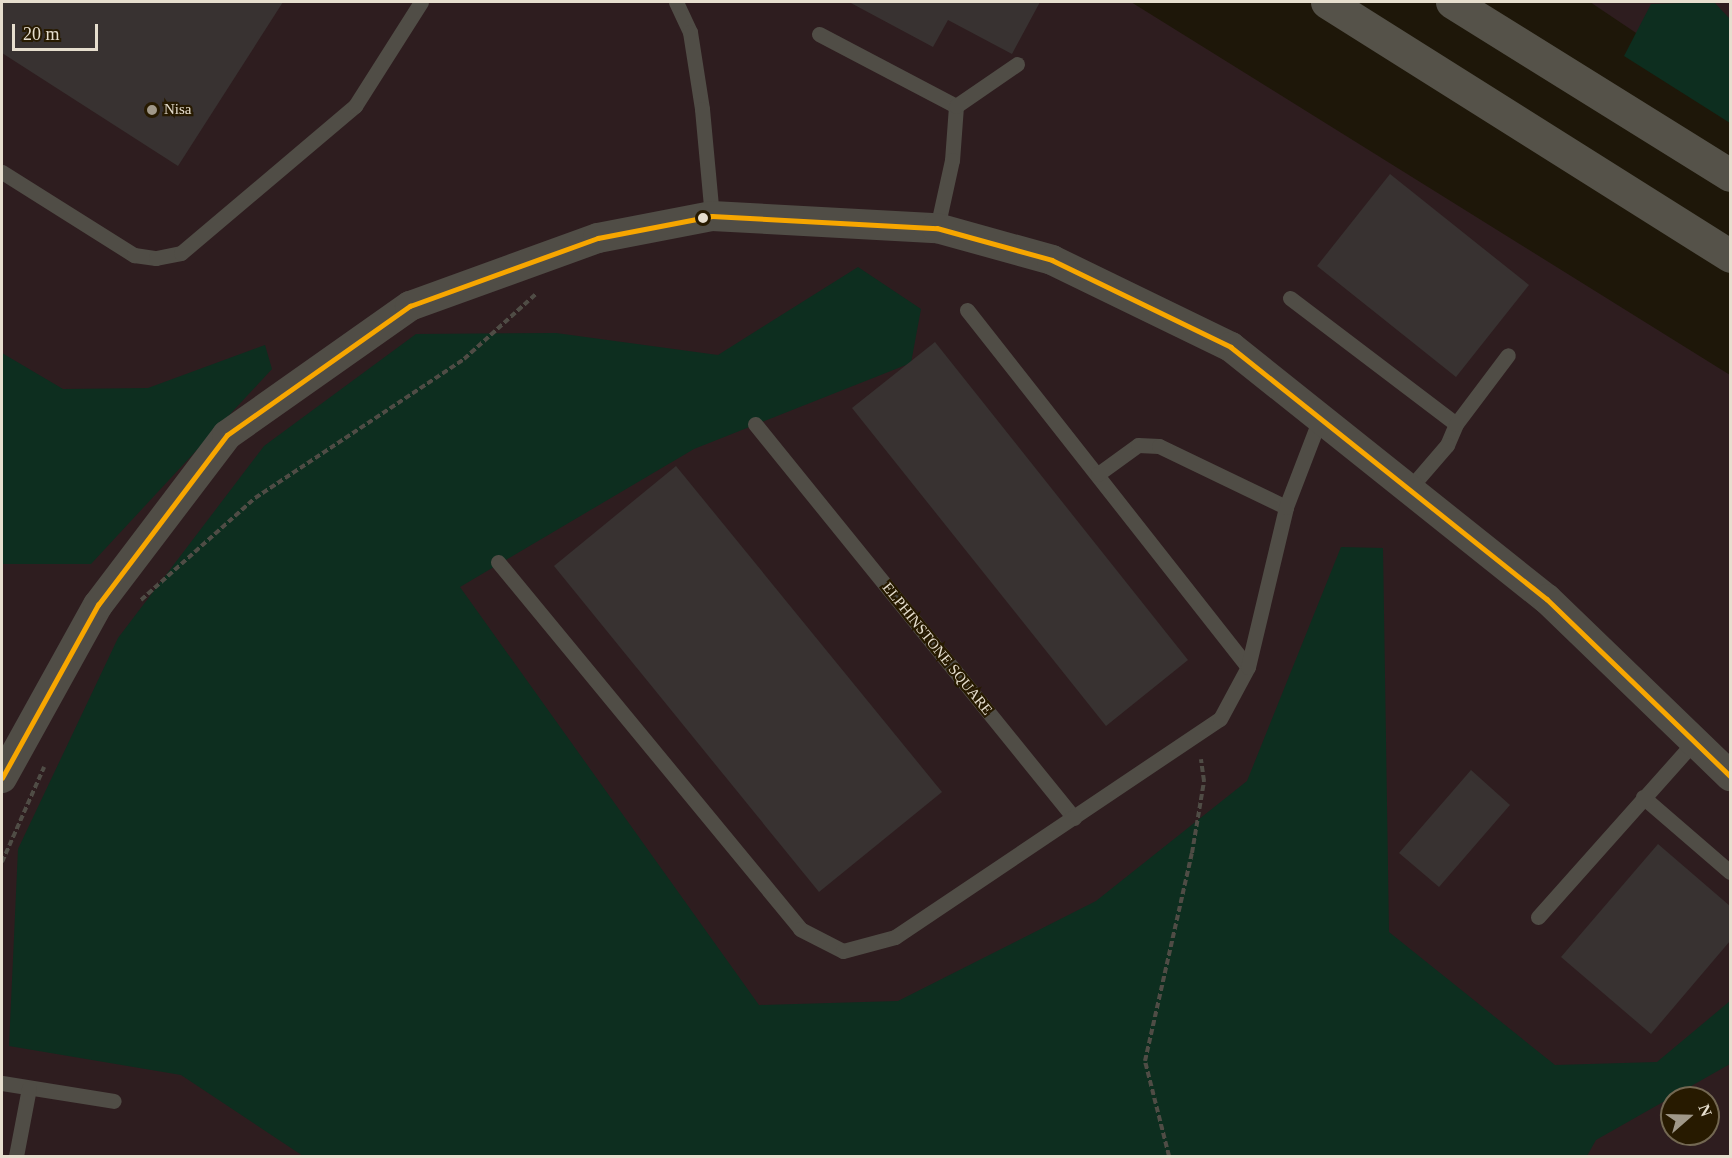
<!DOCTYPE html>
<html>
<head>
<meta charset="utf-8">
<style>
	body { margin:0 }
	#map { position:relative; width:1732px; height:1158px; overflow:hidden; background:#1e1709; font-family:Georgia,serif }
	div>[style] { position:absolute }
	.industrial>* { inset:0; background:#2e1d1f }
	.green>* { inset:0; background:#0d2e1f }
	.building>* { inset:0; background:#383231 }
	.path>* { height:4px; margin-top:-2px; transform-origin:0; background:repeating-linear-gradient(90deg,#4f4c45 0 6px,transparent 0 9px) }
	.lane>* { height:15px; margin:-7.5px; padding:0 7.5px; transform-origin:7.5px; border-radius:7.5px; background:#504d46 }
	.street>* { height:30px; margin:-15px; padding:0 15px; transform-origin:15px; border-radius:15px; background:#504d46 }
	.highway>* { height:33px; margin:-16.5px; padding:0 16.5px; transform-origin:16.5px; border-radius:16.5px; background:#555249 }
	.bus-1>* { height:4.5px; margin:-2.25px; padding:0 2.25px; transform-origin:2.25px; border-radius:2.25px; background:#f7a600 }
	.dots>* { width:16px; height:16px; translate:-50% -50%; box-sizing:border-box; border:3px solid #271a00; border-radius:50% }
	span { translate:-50% -50%; white-space:nowrap; text-align:center; line-height:1.15; -webkit-text-stroke:4.5px #271a00; paint-order:stroke }
	.poi-label { font-size:15px; color:#e6dece }
	.left { translate:0 -50%; text-align:left }
	.street-label { font-size:15px; color:#e6dece }
	.frame { position:absolute; inset:0; border:3px solid #e6dece; pointer-events:none }
	.north { position:absolute; left:1660px; top:1086px; width:60px; height:60px; box-sizing:border-box; background:#271a00; border:2px solid #736852; border-radius:50%; rotate:70deg; font-size:16px; font-weight:700; line-height:24px; text-align:center; color:#e6dece }
	.north::after { content:''; display:block; margin:auto; width:21px; height:27px; background:#a09889; clip-path:polygon(50% 0,100% 100%,50% 72%,0 100%) }
	.scale { position:absolute; left:12px; top:24px; width:86px; height:27px; box-sizing:border-box; border:3px solid #e6dece; border-top:0; padding-left:8px; font-size:18px; line-height:21px; white-space:nowrap; color:#e6dece; -webkit-text-stroke:4px #271a00; paint-order:stroke }
</style>
</head>
<body>
<div id="map">
	<div class="industrial">
		<div style="clip-path:polygon(evenodd,2px 2px,1131px 2px,1730px 375px,1730px 1156px,2px 1156px,2px 2px,1672px 1098px,1708px 1098px,1708px 1134px,1672px 1134px,1672px 1098px)"></div>
		<div style="clip-path:polygon(1590px 2px,1730px 2px,1730px 96px)"></div>
	</div>
	<div class="green">
		<div style="clip-path:polygon(1714px 2px,1730px 19px,1730px 123px,1624px 56px,1651px 4px)"></div>
		<div style="clip-path:polygon(858px 267px,921px 309px,911px 363px,694px 449px,460px 587px,759px 1005px,898px 1001px,1096px 901px,1247px 781px,1341px 547px,1383px 548px,1389px 932px,1555px 1065px,1657px 1062px,1730px 1001px,1730px 1064px,1596px 1140px,1587px 1156px,303px 1156px,181px 1075px,9px 1046px,18px 849px,118px 638px,264px 446px,416px 334px,556px 333px,718px 355px)"></div>
		<div style="clip-path:polygon(265px 345px,272px 369px,91px 564px,2px 564px,2px 353px,63px 389px,148px 388px)"></div>
	</div>
	<div class="building">
		<div style="clip-path:polygon(2px 2px,283px 2px,178px 166px,2px 53px)"></div>
		<div style="clip-path:polygon(849px 2px,1040px 2px,1012px 54px,948px 20px,933px 47px)"></div>
		<div style="clip-path:polygon(1390px 174px,1529px 285px,1456px 377px,1317px 266px)"></div>
		<div style="clip-path:polygon(935px 342px,1188px 660px,1106px 726px,852px 408px)"></div>
		<div style="clip-path:polygon(676px 466px,942px 792px,819px 892px,554px 566px)"></div>
		<div style="clip-path:polygon(1471px 770px,1510px 805px,1439px 887px,1399px 853px)"></div>
		<div style="clip-path:polygon(1658px 844px,1730px 906px,1730px 941px,1651px 1034px,1561px 957px)"></div>
	</div>
	<div class="path">
		<div style="left:141px;top:600px;width:153px;rotate:-41.8deg"></div>
		<div style="left:255px;top:498px;width:251px;rotate:-33.6deg"></div>
		<div style="left:464px;top:359px;width:98px;rotate:-42.1deg"></div>
		<div style="left:2px;top:862px;width:104px;rotate:-66.1deg"></div>
		<div style="left:1169px;top:1156px;width:98px;rotate:-104.2deg"></div>
		<div style="left:1145px;top:1061px;width:213px;rotate:-77.3deg"></div>
		<div style="left:1192px;top:853px;width:73px;rotate:-80.5deg"></div>
		<div style="left:1204px;top:781px;width:22px;rotate:-98deg"></div>
	</div>
	<div class="lane">
		<div style="left:676px;top:2px;width:33px;rotate:65deg"></div>
		<div style="left:690px;top:32px;width:78px;rotate:81.1deg"></div>
		<div style="left:702px;top:109px;width:107px;rotate:84.7deg"></div>
		<div style="left:819px;top:34px;width:155px;rotate:27.7deg"></div>
		<div style="left:956px;top:106px;width:54px;rotate:94.2deg"></div>
		<div style="left:952px;top:160px;width:70px;rotate:102.4deg"></div>
		<div style="left:956px;top:106px;width:74px;rotate:-34.5deg"></div>
		<div style="left:2px;top:172px;width:156px;rotate:32.2deg"></div>
		<div style="left:134px;top:255px;width:22px;rotate:8deg"></div>
		<div style="left:156px;top:258px;width:25px;rotate:-11deg"></div>
		<div style="left:181px;top:253px;width:228px;rotate:-40.2deg"></div>
		<div style="left:355px;top:106px;width:123px;rotate:-57.6deg"></div>
		<div style="left:1290px;top:298px;width:208px;rotate:37.2deg"></div>
		<div style="left:1456px;top:424px;width:23px;rotate:113deg"></div>
		<div style="left:1447px;top:445px;width:57px;rotate:130.7deg"></div>
		<div style="left:967px;top:310px;width:454px;rotate:51.8deg"></div>
		<div style="left:755px;top:424px;width:507px;rotate:51deg"></div>
		<div style="left:1456px;top:424px;width:86px;rotate:-53deg"></div>
		<div style="left:1098px;top:474px;width:49px;rotate:-35.9deg"></div>
		<div style="left:1138px;top:445px;width:21px;rotate:3deg"></div>
		<div style="left:1159px;top:446px;width:141px;rotate:25.7deg"></div>
		<div style="left:498px;top:562px;width:475px;rotate:50.5deg"></div>
		<div style="left:800px;top:929px;width:48px;rotate:27.1deg"></div>
		<div style="left:843px;top:951px;width:54px;rotate:-15.1deg"></div>
		<div style="left:895px;top:937px;width:391px;rotate:-33.9deg"></div>
		<div style="left:1220px;top:719px;width:59px;rotate:-61.7deg"></div>
		<div style="left:1248px;top:667px;width:164px;rotate:-76.6deg"></div>
		<div style="left:1286px;top:507px;width:97px;rotate:-69deg"></div>
		<div style="left:1643px;top:797px;width:115px;rotate:40.8deg"></div>
		<div style="left:1538px;top:917px;width:233px;rotate:-48.3deg"></div>
		<div style="left:2px;top:1083px;width:113px;rotate:9.1deg"></div>
		<div style="left:16px;top:1156px;width:69px;rotate:-79.2deg"></div>
	</div>
	<div class="street">
		<div style="left:2px;top:778px;width:198px;rotate:-61deg"></div>
		<div style="left:98px;top:605px;width:213px;rotate:-52.8deg"></div>
		<div style="left:227px;top:435px;width:224px;rotate:-35.2deg"></div>
		<div style="left:410px;top:306px;width:200px;rotate:-19.9deg"></div>
		<div style="left:598px;top:238px;width:116px;rotate:-10.9deg"></div>
		<div style="left:712px;top:216px;width:225px;rotate:3.1deg"></div>
		<div style="left:937px;top:228px;width:119px;rotate:15.5deg"></div>
		<div style="left:1052px;top:260px;width:199px;rotate:25.9deg"></div>
		<div style="left:1231px;top:347px;width:404px;rotate:38.6deg"></div>
		<div style="left:1547px;top:599px;width:255px;rotate:44deg"></div>
	</div>
	<div class="highway">
		<div style="left:1327px;top:2px;width:476px;rotate:32.2deg"></div>
		<div style="left:1452px;top:2px;width:327px;rotate:31.9deg"></div>
	</div>
	<div class="bus-1">
		<div style="left:2px;top:778px;width:198px;rotate:-61deg"></div>
		<div style="left:98px;top:605px;width:213px;rotate:-52.8deg"></div>
		<div style="left:227px;top:435px;width:224px;rotate:-35.2deg"></div>
		<div style="left:410px;top:306px;width:200px;rotate:-19.9deg"></div>
		<div style="left:598px;top:238px;width:116px;rotate:-10.9deg"></div>
		<div style="left:712px;top:216px;width:225px;rotate:3.1deg"></div>
		<div style="left:937px;top:228px;width:119px;rotate:15.5deg"></div>
		<div style="left:1052px;top:260px;width:199px;rotate:25.9deg"></div>
		<div style="left:1231px;top:347px;width:404px;rotate:38.6deg"></div>
		<div style="left:1547px;top:599px;width:255px;rotate:44deg"></div>
	</div>
	<div class="dots">
		<div style="left:152px;top:110px;background:#a09889"></div>
		<div style="left:703px;top:218px;background:#e6dece"></div>
	</div>
	<div class="poi-label">
		<span class="left" style="left:164px;top:110px">Nisa</span>
	</div>
	<div class="street-label">
		<span style="left:937px;top:649px;rotate:51deg">ELPHINSTONE SQUARE</span>
	</div>
	<div class="frame"></div>
	<div class="north">N</div>
	<div class="scale">20 m</div>
</div>
</body>
</html>
